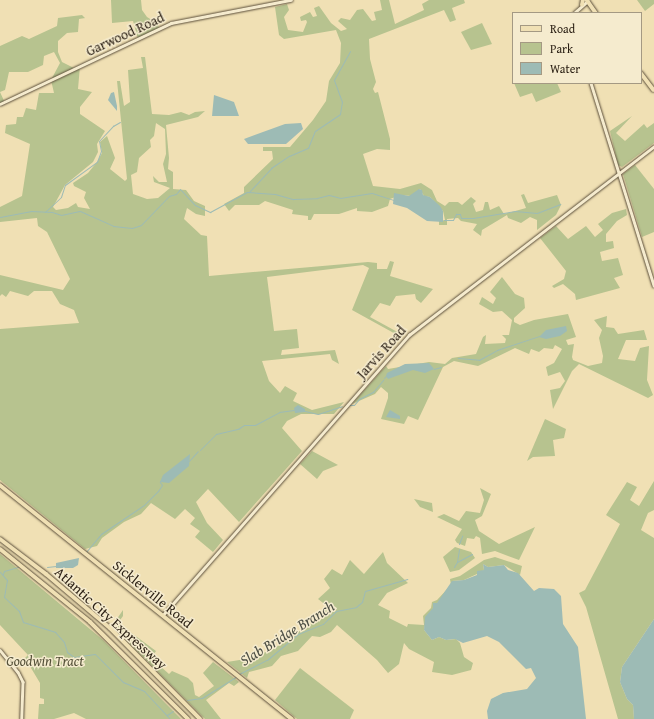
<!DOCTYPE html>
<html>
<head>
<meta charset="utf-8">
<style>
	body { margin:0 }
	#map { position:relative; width:654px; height:719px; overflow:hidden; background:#f0e0b4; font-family:"Gentium Book Plus",serif }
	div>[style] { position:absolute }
	.green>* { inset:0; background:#b7c38f }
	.water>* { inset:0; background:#9dbbb5 }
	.stream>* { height:1px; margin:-0.5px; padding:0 0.5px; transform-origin:0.5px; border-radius:0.5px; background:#9dbbb5 }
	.roads { filter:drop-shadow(0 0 1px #5c4f3b) drop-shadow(0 0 1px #5c4f3b) }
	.minor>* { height:2.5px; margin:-1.25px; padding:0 1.25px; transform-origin:1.25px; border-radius:1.25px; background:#f5ebce }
	.major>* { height:3.5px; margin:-1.75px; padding:0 1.75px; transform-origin:1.75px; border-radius:1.75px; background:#f0e0b4 }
	.highway>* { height:4px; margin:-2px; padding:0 2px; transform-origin:2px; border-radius:2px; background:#f0e0b4 }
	span { translate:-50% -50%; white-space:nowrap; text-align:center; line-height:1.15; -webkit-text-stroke:3px #f5ebce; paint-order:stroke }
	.street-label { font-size:14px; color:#2a1f13 }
	.park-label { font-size:14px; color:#545038; font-style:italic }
	.water-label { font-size:15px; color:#4c4e44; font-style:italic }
	.legend { position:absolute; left:512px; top:12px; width:130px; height:72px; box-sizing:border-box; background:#f5ebce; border:1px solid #a49983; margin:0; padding:5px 7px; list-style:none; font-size:12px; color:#2a1f13 }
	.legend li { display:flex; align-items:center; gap:8px; height:20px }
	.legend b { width:20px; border:1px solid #a49983 }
</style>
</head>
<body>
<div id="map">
	<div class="green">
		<div style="clip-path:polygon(111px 0,141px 0,142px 10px,147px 17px,158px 24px,159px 29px,138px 39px,133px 21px,112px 23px)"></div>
		<div style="clip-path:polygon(380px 0,389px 0,395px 24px,424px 10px,422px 4px,429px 0,464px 0,465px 3px,452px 8px,456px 20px,450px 22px,444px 10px,369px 39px,370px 59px,376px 82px,373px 89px,375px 93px,378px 92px,390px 139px,390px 150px,377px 149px,363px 154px,373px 186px,400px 189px,421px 183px,432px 190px,437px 201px,445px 206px,449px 202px,458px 202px,462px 205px,471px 197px,476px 201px,473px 204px,476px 212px,483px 210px,485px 202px,488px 202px,490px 210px,499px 206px,504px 214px,526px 208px,521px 195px,524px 194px,528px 203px,557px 195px,561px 205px,556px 215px,537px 230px,537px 220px,530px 217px,521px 223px,508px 218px,507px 215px,482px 230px,481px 236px,473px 230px,477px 224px,461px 221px,458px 218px,447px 219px,447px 225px,439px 225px,439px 221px,445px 220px,443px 211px,430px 197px,424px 196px,420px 189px,411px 196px,401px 195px,390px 199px,388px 206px,372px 212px,357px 211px,357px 208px,339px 214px,314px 214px,311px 220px,308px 220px,308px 216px,292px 214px,293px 210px,265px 201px,259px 205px,235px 205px,229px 211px,224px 204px,244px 193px,244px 187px,273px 159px,272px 151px,263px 151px,263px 147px,290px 147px,313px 120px,326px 101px,329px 81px,340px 63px,341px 43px,336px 30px,284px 39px,279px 35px,275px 7px,287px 4px,289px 10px,284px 17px,288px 30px,303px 32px,307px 22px,306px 20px,301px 21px,300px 17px,310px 12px,313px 17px,317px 16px,314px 8px,319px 6px,331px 23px,341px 31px,347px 29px,338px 21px,341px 18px,350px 20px,357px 10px,363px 9px,372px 21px,376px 20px,374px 12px,382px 10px)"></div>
		<div style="clip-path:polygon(637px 0,654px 0,654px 4px,645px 11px)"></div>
		<div style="clip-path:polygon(evenodd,82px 15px,85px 18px,79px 19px,78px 32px,67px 33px,58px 41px,58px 52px,62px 62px,74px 68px,80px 66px,78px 89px,92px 92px,80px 107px,80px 114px,105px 131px,97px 144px,98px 152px,93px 162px,65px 185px,53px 207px,56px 210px,68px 208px,76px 203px,78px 207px,90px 209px,84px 198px,86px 192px,74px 186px,73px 183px,88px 173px,97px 162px,102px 153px,100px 142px,107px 136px,115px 158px,110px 169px,125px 181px,127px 179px,117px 81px,120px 81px,124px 106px,130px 102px,128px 70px,143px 68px,141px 57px,145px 57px,152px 114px,169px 115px,181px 112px,189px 115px,195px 112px,205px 111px,198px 117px,166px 125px,169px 158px,168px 169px,173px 172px,173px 189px,186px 190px,194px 201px,205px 206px,205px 216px,196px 214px,187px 208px,184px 219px,201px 235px,207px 236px,209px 276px,368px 262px,377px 263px,377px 269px,387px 269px,390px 261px,394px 262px,390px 276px,433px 289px,421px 303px,416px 299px,415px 294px,396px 296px,390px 306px,380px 303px,370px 317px,403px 335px,401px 337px,352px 310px,369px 268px,363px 265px,267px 277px,274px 331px,297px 329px,299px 348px,282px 350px,281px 355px,335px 350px,339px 364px,332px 360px,330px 354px,262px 361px,269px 381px,280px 393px,285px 386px,297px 393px,293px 401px,312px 410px,344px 402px,334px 414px,301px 414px,287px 421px,282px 428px,302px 451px,239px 522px,208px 489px,196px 502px,207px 523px,223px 540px,213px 552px,195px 537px,200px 531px,190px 524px,195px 518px,185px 509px,175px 519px,151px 503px,141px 514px,124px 522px,102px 538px,97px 546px,85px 549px,0 480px,0 329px,79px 323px,74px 310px,60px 304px,52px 291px,34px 291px,28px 296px,10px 291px,6px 297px,2px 294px,0 296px,0 275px,63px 290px,70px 279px,47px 232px,38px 226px,37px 218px,0 222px,0 207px,22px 196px,30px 144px,5px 133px,6px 125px,16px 124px,17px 117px,23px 117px,26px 108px,36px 110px,39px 93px,54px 93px,51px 80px,60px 63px,54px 52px,44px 56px,43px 65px,28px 72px,9px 72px,5px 90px,0 92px,5px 103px,0 105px,0 46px,22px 36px,29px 39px,57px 26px,58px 18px,82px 15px,156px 123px,165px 129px,166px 154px,163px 164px,167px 182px,159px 182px,153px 176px,154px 182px,170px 188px,158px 198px,147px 199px,133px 194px,131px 175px,137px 172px,139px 158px,151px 147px,150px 140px,154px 136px,156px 123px)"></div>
		<div style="clip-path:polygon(482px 23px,492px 44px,471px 50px,461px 32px)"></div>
		<div style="clip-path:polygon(514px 83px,557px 83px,561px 92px,536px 102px,532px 93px,520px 97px)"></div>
		<div style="clip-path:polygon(632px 116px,616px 133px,625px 141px,644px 124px,647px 128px,654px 123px,654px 143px,622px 167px,618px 165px,610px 131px)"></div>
		<div style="clip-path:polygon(635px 165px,654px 189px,654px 232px,642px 237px,623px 174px)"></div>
		<div style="clip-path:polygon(626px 209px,627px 215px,617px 221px,606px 234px,606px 242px,613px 241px,614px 248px,600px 252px,602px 261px,618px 258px,623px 275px,614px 278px,620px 288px,576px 300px,575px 294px,563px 284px,554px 288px,552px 286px,564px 279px,566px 271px,540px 238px,556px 226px,568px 239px,586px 226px,595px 237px,603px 230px,598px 224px,612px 213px)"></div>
		<div style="clip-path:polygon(502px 277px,515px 294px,524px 298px,525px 308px,514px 318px,514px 322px,520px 325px,534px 320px,568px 314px,576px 337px,566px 340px,568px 345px,574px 344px,572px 357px,573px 360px,588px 366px,602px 363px,603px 356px,599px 338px,602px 330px,594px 320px,607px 316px,606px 327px,614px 328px,618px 334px,644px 330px,647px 340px,626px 340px,618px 359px,635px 361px,640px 348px,649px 346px,647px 380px,653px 395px,648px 398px,579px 364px,572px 371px,553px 409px,550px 390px,560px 388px,565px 381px,560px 372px,548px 376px,546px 367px,554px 363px,562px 349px,555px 345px,553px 349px,544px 348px,539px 352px,531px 349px,529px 354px,515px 348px,478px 366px,454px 361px,443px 367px,418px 420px,408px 416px,404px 424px,381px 419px,388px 398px,388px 393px,381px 387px,375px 394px,352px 404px,386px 366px,388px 369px,429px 362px,445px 364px,452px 358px,476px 354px,483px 337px,486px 335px,485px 344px,505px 343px,506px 339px,502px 335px,509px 335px,512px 320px,502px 311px,493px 312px,479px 304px,482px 297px,493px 304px,496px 298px,490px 292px)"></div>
		<div style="clip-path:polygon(545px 419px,566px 429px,564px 438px,553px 440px,555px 456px,533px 457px,527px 461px)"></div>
		<div style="clip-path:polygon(312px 451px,338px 465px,323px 471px,317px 479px,300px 464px)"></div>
		<div style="clip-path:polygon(654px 481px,654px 510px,648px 513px,641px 530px,654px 538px,654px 619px,622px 667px,620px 682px,627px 699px,633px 705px,634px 719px,618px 719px,586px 607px,579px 593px,585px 590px,620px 524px,606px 515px,627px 482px,637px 487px,630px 500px,639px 506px)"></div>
		<div style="clip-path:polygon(480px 488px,491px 494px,482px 516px,475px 520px,479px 531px,499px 544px,535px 527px,519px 560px,495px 551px,482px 554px,480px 538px,476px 536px,474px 539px,467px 538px,465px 546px,457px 543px,455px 540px,462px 529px,437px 517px,444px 514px,459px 521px,466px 511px,480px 513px,484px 500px)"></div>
		<div style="clip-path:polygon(414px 499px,432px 503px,433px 512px,420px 507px)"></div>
		<div style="clip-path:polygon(455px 547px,471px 552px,475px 558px,459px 570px,450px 572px,443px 557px)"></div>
		<div style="clip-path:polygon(383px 552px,387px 563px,408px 583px,387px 593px,378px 605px,390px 611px,389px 618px,407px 627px,408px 624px,424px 625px,423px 616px,431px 608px,432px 602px,437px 600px,451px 585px,450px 579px,460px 576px,484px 560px,495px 557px,522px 566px,520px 575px,504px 565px,488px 567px,483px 564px,484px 570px,477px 574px,464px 580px,452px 581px,452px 585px,427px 616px,424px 630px,432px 640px,439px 637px,446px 640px,456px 639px,460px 643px,464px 657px,473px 663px,471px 670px,452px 675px,432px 672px,434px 662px,409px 649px,404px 643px,399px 664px,388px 673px,377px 660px,337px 625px,331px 632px,320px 637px,312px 636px,298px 651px,281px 656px,272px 666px,249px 672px,247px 678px,227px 662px,252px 658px,258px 656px,259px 652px,263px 653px,272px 650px,313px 622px,327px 606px,318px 599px,330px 588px,324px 579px,332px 569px,342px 575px,350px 560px,364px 574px)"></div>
		<div style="clip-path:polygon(0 554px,103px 640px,181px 719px,86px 719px,74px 713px,54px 719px,38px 719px,39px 704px,44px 704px,44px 699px,40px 698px,40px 683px,25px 658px,28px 655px,0 625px)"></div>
		<div style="clip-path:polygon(123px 610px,123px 616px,118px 623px,156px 651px,151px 658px,169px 674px,172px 671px,188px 678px,193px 683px,195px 695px,199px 697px,214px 686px,203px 673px,213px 662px,239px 682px,234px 686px,229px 683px,206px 700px,221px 719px,205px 719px,112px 626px)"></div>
		<div style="clip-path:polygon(300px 668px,354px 710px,350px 719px,297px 719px,275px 700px)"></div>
	</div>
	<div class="water">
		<div style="clip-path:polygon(114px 92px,117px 106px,117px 111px,108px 100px,111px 93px)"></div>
		<div style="clip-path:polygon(214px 95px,234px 102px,239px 116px,212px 116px)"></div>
		<div style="clip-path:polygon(301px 123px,303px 129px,286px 144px,248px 144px,244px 139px,285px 124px)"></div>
		<div style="clip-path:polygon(419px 189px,422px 190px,423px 195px,430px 197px,440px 206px,443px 211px,443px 222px,427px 221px,407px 208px,393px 204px,394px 193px,409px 196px)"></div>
		<div style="clip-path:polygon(566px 326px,567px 331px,560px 336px,546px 339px,539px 337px,546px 330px)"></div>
		<div style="clip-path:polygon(429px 363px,434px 369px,425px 373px,413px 370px,388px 379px,386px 376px,387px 373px,405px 364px)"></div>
		<div style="clip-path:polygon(298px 405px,305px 409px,305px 412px,295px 413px,294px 408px)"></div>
		<div style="clip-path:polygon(390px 410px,400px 416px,400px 419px,386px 417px)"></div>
		<div style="clip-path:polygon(190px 454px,189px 466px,183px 471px,169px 483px,160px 482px,163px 475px)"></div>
		<div style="clip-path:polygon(79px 558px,78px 565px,73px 568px,56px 568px,56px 563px)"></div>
		<div style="clip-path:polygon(483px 564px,488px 567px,504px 565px,508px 570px,518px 573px,534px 591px,539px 588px,554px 589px,561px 596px,563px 624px,578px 647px,586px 719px,488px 719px,487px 711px,491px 699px,503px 693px,527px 689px,536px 678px,531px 668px,526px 669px,499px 642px,487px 636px,463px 643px,455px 639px,446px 640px,439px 637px,432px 640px,424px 630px,425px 617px,433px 608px,433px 603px,437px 603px,452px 581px,464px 580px,477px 575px,477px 571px,484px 570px)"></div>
		<div style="clip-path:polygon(654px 619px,654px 719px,634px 719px,633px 705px,627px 699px,620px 682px,622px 667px)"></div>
	</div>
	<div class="stream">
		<div style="left:249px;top:192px;width:33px;rotate:-47deg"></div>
		<div style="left:271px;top:168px;width:22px;rotate:-34deg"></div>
		<div style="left:289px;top:156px;width:21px;rotate:-23deg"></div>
		<div style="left:308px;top:148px;width:18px;rotate:-68deg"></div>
		<div style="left:315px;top:131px;width:30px;rotate:-34deg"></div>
		<div style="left:340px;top:114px;width:12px;rotate:-81deg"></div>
		<div style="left:342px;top:102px;width:23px;rotate:-110deg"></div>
		<div style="left:334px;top:80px;width:33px;rotate:-61deg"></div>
		<div style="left:45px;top:212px;width:22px;rotate:-43deg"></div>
		<div style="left:61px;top:197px;width:13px;rotate:-72deg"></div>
		<div style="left:65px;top:185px;width:39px;rotate:-36deg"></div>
		<div style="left:97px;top:162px;width:12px;rotate:-70deg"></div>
		<div style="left:101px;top:151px;width:10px;rotate:-101deg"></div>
		<div style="left:99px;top:141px;width:21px;rotate:-47deg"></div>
		<div style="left:113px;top:126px;width:8px;rotate:-30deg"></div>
		<div style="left:0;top:217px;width:32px;rotate:-11deg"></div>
		<div style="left:31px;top:211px;width:21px;rotate:3deg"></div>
		<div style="left:52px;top:212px;width:9px;rotate:18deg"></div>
		<div style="left:61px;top:215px;width:19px;rotate:-12deg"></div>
		<div style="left:80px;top:211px;width:36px;rotate:24deg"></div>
		<div style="left:113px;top:226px;width:19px;rotate:6deg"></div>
		<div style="left:132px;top:228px;width:9px;rotate:-18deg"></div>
		<div style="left:141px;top:225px;width:40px;rotate:-46deg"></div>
		<div style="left:169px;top:196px;width:7px;rotate:-16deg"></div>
		<div style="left:176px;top:194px;width:6px;rotate:-51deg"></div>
		<div style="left:180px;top:189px;width:22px;rotate:47deg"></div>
		<div style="left:195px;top:205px;width:17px;rotate:25deg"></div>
		<div style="left:210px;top:212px;width:42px;rotate:-28.4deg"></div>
		<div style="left:247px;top:192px;width:28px;rotate:4deg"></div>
		<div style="left:275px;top:194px;width:19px;rotate:16deg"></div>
		<div style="left:293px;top:199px;width:24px;rotate:-2deg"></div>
		<div style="left:317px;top:198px;width:12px;rotate:-14deg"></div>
		<div style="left:329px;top:195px;width:11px;rotate:15deg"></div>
		<div style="left:340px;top:198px;width:32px;rotate:-9deg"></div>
		<div style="left:372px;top:193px;width:23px;rotate:18deg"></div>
		<div style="left:444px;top:220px;width:9px"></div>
		<div style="left:453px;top:220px;width:7px;rotate:-63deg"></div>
		<div style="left:456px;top:214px;width:4px"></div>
		<div style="left:460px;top:214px;width:4px;rotate:76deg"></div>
		<div style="left:461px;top:218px;width:12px"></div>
		<div style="left:473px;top:218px;width:43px;rotate:-9.5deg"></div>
		<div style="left:515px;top:211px;width:22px;rotate:5deg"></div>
		<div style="left:537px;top:213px;width:25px;rotate:-21deg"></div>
		<div style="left:458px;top:358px;width:21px;rotate:5deg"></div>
		<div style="left:479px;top:360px;width:21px;rotate:-29deg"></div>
		<div style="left:497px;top:350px;width:44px;rotate:-18.4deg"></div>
		<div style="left:434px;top:369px;width:7px;rotate:-16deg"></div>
		<div style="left:384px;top:378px;width:4px;rotate:-45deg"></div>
		<div style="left:349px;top:405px;width:5px"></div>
		<div style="left:354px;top:405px;width:8px;rotate:-50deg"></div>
		<div style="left:359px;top:399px;width:16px;rotate:-27deg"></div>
		<div style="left:373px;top:392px;width:16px;rotate:-50deg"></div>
		<div style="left:305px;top:411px;width:13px;rotate:13deg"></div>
		<div style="left:318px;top:414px;width:25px;rotate:-18deg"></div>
		<div style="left:200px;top:450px;width:23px;rotate:-45deg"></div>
		<div style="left:216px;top:434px;width:23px;rotate:-13deg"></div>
		<div style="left:238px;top:429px;width:7px;rotate:-34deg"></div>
		<div style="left:244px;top:425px;width:11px"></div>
		<div style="left:255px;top:425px;width:27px;rotate:-28deg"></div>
		<div style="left:279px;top:412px;width:15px;rotate:-8deg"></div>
		<div style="left:189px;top:461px;width:13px;rotate:-48deg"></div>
		<div style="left:459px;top:544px;width:9px;rotate:-69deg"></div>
		<div style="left:86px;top:552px;width:23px;rotate:-50deg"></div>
		<div style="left:101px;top:534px;width:52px;rotate:-34deg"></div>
		<div style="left:144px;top:505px;width:20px;rotate:-45deg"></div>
		<div style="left:158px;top:491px;width:7px;rotate:-56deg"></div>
		<div style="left:162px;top:485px;width:4px;rotate:-124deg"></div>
		<div style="left:457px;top:562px;width:17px;rotate:-28deg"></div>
		<div style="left:47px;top:567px;width:9px;rotate:-6deg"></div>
		<div style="left:454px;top:567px;width:6px;rotate:-59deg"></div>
		<div style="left:457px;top:562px;width:13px;rotate:-81deg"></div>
		<div style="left:0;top:572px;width:11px;rotate:49deg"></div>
		<div style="left:7px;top:580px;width:17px;rotate:100deg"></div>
		<div style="left:4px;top:597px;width:21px;rotate:43deg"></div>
		<div style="left:19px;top:611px;width:12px;rotate:70deg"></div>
		<div style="left:23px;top:622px;width:34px;rotate:17deg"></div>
		<div style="left:55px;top:632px;width:13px;rotate:48deg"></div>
		<div style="left:64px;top:642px;width:10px;rotate:73deg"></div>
		<div style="left:67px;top:652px;width:9px;rotate:36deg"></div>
		<div style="left:74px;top:657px;width:21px;rotate:-8deg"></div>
		<div style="left:95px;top:654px;width:40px;rotate:45deg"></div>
		<div style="left:123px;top:682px;width:23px;rotate:23deg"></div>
		<div style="left:144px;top:691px;width:38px;rotate:47deg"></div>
		<div style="left:3px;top:574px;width:3px;rotate:-72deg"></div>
		<div style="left:4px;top:571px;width:15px;rotate:-16deg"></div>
		<div style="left:239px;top:674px;width:31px;rotate:-27deg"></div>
		<div style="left:267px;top:660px;width:40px;rotate:-40deg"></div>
		<div style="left:298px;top:634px;width:27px;rotate:-22deg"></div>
		<div style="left:323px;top:624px;width:18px;rotate:-45deg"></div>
		<div style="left:336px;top:611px;width:20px;rotate:-11deg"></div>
		<div style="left:356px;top:607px;width:8px;rotate:-40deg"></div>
		<div style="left:362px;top:602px;width:11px;rotate:-75deg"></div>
		<div style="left:365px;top:591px;width:44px;rotate:-15.9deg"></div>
		<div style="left:187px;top:700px;width:15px;rotate:-8deg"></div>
		<div style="left:202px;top:698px;width:40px;rotate:-32deg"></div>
		<div style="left:167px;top:715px;width:7px;rotate:-34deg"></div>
		<div style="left:174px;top:719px;width:4px"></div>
	</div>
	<div class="roads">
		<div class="minor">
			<div style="left:574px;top:13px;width:18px;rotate:-41deg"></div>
			<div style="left:591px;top:83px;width:212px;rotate:72.7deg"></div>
			<div style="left:0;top:104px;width:189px;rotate:-25.3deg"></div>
			<div style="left:171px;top:23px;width:122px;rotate:-10.9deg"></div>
			<div style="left:163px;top:615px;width:373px;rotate:-48.7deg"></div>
			<div style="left:409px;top:335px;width:309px;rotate:-37.6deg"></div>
			<div style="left:0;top:650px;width:28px;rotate:51deg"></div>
			<div style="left:18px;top:672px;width:11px;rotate:63deg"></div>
			<div style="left:23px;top:682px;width:37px;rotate:92deg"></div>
		</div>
		<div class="major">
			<div style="left:587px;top:0;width:16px;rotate:55deg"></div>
			<div style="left:582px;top:5px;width:5px;rotate:-79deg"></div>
			<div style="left:641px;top:73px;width:21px;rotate:53deg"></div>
			<div style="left:0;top:485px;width:374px;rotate:38.7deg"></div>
		</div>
		<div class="highway">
			<div style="left:0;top:539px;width:58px;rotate:37.3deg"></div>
			<div style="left:46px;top:574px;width:84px;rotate:40.2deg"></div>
			<div style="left:110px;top:628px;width:128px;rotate:45.3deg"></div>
			<div style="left:0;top:549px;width:116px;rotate:39deg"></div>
			<div style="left:90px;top:622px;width:138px;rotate:44.7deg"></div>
		</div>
	</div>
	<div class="street-label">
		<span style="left:125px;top:34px;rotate:-25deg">Garwood Road</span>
		<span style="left:381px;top:352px;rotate:-48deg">Jarvis Road</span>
		<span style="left:153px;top:594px;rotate:39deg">Sicklerville Road</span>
		<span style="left:111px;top:618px;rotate:42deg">Atlantic City Expressway</span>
	</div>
	<div class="park-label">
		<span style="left:45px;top:661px">Goodwin Tract</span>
	</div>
	<div class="water-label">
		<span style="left:287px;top:633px;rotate:-32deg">Slab Bridge Branch</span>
	</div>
	<ul class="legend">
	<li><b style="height:5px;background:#f0e0b4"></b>Road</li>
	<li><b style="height:11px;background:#b7c38f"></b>Park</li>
	<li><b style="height:11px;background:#9dbbb5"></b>Water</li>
	</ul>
</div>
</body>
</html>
